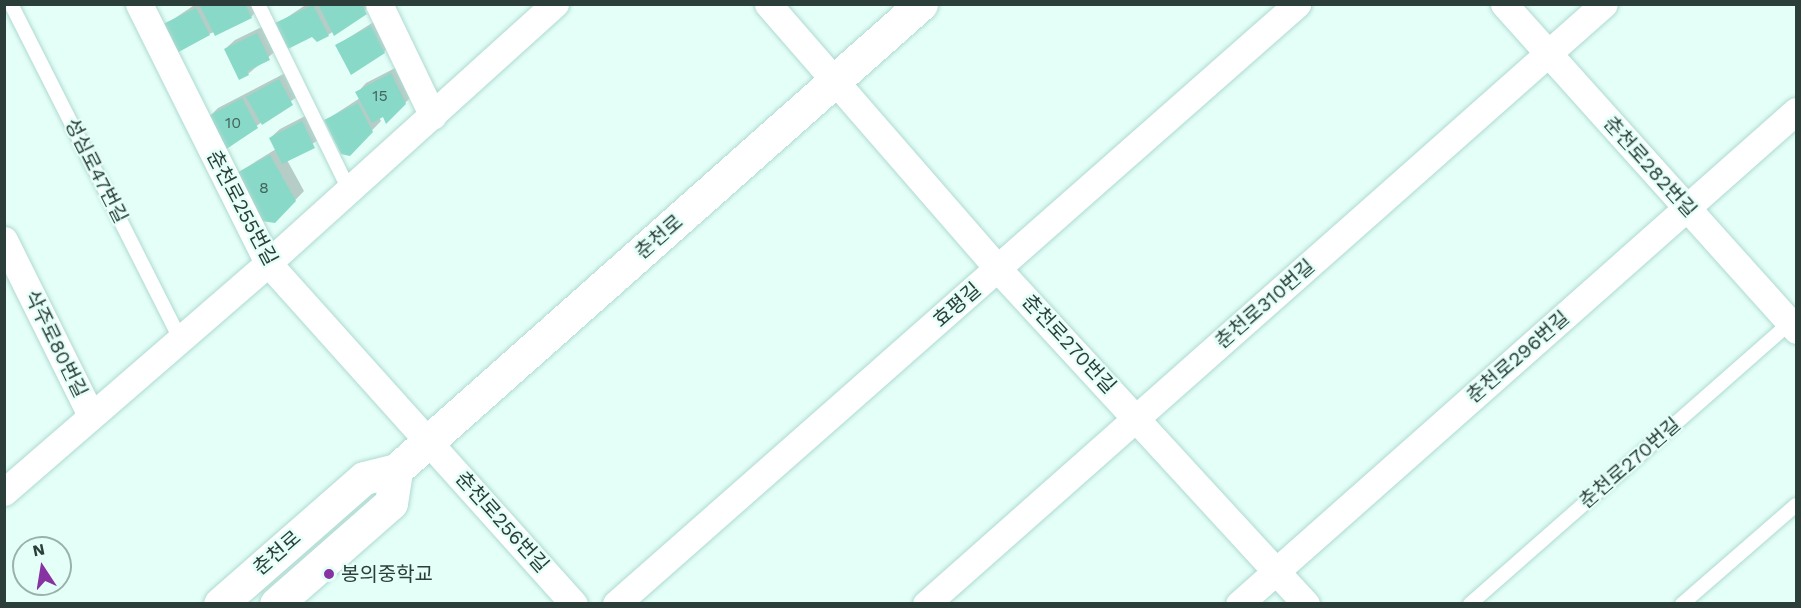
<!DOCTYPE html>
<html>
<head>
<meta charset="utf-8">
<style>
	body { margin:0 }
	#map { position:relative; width:1801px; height:608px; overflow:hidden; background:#e4fff8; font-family:"Work Sans","Noto Sans KR",sans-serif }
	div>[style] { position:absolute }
	.shadow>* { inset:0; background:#0003 }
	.building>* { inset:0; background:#89d9c9 }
	.roads { filter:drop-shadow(0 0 2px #afdad1) drop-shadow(0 0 2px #afdad1) }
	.lane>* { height:14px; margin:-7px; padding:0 7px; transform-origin:7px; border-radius:7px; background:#fff }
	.street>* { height:27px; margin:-13.5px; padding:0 13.5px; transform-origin:13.5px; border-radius:13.5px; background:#fff }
	.secondary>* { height:33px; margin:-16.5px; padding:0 16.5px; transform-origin:16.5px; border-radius:16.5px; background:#fff }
	.dots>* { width:16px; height:16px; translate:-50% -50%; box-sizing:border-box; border:3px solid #e4fff8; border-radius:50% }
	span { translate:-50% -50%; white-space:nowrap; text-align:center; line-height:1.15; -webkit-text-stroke:4.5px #e4fff8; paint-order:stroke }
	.number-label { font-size:16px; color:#43655e }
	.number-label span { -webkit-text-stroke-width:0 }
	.street-label { font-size:20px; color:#2c3e3a }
	.poi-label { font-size:20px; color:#2c3e3a }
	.left { translate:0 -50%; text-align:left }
	.frame { position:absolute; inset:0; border:6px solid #2c3e3a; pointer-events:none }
	.north { position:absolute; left:12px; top:536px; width:60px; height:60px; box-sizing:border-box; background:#e4fff8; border:2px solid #9ab2ac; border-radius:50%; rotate:348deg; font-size:16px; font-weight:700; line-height:24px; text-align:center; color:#2c3e3a }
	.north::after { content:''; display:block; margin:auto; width:21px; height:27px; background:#8833a2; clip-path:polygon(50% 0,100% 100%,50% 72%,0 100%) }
</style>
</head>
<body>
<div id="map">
	<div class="shadow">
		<div style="clip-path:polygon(196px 4px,258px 4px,260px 7px,251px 17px,209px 34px,163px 26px)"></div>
		<div style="clip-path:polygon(307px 4px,374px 4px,328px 35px,313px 35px,277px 24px)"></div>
		<div style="clip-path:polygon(380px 18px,393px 42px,384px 52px,337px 45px)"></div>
		<div style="clip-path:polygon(266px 25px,278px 49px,248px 74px,225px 49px,235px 40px)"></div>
		<div style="clip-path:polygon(401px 65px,410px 98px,386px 122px,389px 113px,379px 117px,381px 121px,359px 144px,326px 120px,360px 98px,357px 93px,366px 83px)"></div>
		<div style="clip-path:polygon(289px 71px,301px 94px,226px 148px,209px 117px,218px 108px)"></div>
		<div style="clip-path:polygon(311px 113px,323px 137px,287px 160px,304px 191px,275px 221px,234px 175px,276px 149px,270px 138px,280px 129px)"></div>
	</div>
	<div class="building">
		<div style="clip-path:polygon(204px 4px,245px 4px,252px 18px,215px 36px,200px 6px)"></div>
		<div style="clip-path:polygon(318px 4px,362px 4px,367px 14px,334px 36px)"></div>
		<div style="clip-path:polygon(313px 5px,329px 36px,317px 42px,312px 37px,288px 49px,275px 23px)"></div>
		<div style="clip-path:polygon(196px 8px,210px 35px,175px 54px,161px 25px)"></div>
		<div style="clip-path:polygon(371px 26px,385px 53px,351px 75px,335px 45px)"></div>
		<div style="clip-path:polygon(257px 33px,270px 60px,247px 71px,249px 75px,239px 80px,224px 49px)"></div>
		<div style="clip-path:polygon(391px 73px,406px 104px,386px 124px,383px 117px,372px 123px,355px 92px)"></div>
		<div style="clip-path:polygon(279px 79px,293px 105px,262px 125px,246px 97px)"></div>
		<div style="clip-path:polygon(242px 98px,258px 128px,225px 150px,207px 117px)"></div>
		<div style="clip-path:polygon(358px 103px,373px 132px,350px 156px,341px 154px,324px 120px)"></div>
		<div style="clip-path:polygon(302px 121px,315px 148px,282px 164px,269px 138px)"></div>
		<div style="clip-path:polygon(270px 155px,296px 201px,275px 223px,255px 220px,233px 175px)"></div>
	</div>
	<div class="roads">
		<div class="lane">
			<div style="left:11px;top:4px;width:374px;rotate:63.2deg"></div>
			<div style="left:258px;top:4px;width:207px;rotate:63.9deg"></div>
			<div style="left:1470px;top:604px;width:426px;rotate:-41.3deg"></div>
			<div style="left:1682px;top:604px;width:151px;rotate:-41deg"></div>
		</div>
		<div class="street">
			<div style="left:139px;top:4px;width:289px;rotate:63.5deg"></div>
			<div style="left:268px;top:263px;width:458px;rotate:48.1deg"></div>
			<div style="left:379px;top:4px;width:124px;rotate:64.3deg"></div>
			<div style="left:768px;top:4px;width:351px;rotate:49deg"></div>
			<div style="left:998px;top:269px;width:455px;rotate:47.4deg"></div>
			<div style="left:1504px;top:4px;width:438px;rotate:48.1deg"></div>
			<div style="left:4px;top:240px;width:195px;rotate:63.6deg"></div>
			<div style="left:4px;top:492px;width:349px;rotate:-40.9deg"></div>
			<div style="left:268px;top:263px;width:387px;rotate:-42.1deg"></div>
			<div style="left:616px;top:604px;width:908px;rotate:-41.38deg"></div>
			<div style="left:926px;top:604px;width:905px;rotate:-41.51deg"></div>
			<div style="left:1239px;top:604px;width:744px;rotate:-41.51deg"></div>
		</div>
		<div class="secondary">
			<div style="left:220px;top:604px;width:191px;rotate:-41.2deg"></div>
			<div style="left:364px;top:478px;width:33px;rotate:-14deg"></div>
			<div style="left:396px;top:470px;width:702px;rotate:-41.59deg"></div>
			<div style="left:276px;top:604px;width:153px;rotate:-41.3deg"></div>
			<div style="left:391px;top:503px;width:33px;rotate:-81deg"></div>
		</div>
	</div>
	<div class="dots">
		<div style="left:329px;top:574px;background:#8833a2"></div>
	</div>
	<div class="number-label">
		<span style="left:380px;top:96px">15</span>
		<span style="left:233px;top:123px">10</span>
		<span style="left:264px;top:188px">8</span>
	</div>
	<div class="street-label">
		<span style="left:1650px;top:167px;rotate:48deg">춘천로282번길</span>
		<span style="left:96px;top:171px;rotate:63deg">성심로47번길</span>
		<span style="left:242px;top:208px;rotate:62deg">춘천로255번길</span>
		<span style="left:659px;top:237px;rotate:-41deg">춘천로</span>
		<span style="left:1265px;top:304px;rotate:-41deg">춘천로310번길</span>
		<span style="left:957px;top:305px;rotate:-41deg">효평길</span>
		<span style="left:56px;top:344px;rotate:64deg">삭주로80번길</span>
		<span style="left:1069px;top:344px;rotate:47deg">춘천로270번길</span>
		<span style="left:1518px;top:357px;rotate:-41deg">춘천로296번길</span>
		<span style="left:1630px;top:463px;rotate:-41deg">춘천로270번길</span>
		<span style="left:502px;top:522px;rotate:48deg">춘천로256번길</span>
		<span style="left:277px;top:553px;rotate:-41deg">춘천로</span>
	</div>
	<div class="poi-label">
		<span class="left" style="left:341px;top:574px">봉의중학교</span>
	</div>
	<div class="frame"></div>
	<div class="north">N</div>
</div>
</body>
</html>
